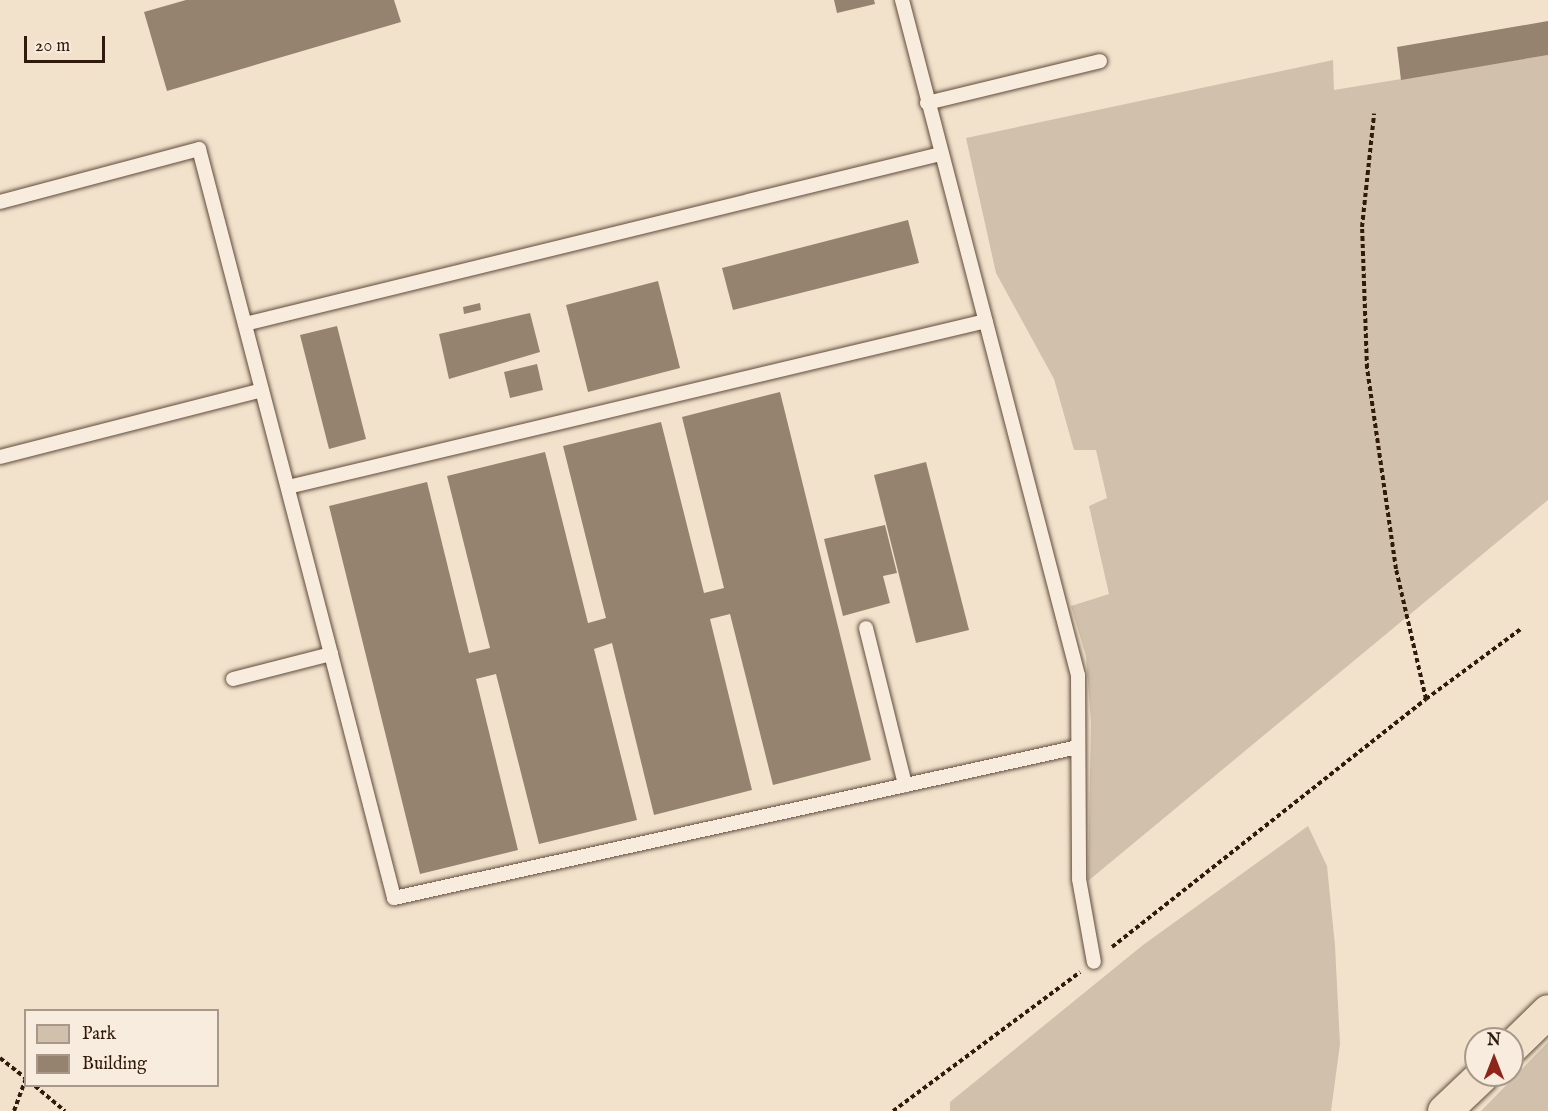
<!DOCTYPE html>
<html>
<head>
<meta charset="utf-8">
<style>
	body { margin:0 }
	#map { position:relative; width:1548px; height:1111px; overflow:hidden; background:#f2e2cb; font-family:"IM FELL English",serif }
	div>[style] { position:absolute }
	.green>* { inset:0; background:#d1c0ab }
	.building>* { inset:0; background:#95826f }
	.path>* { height:4px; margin-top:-2px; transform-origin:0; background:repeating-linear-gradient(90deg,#301a0c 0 4.5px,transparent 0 7.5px) }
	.roads { filter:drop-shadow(0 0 2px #604c3c) drop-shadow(0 0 2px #604c3c) }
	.service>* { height:14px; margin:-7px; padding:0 7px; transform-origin:7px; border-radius:7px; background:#f7ecdd }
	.motorway>* { height:33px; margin:-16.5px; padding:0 16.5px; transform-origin:16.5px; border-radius:16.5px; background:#f2e2cb }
	span { translate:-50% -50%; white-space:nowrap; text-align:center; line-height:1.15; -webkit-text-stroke:4.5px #f7ecdd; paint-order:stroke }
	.legend { position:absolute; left:24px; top:1009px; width:195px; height:78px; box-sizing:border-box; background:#f7ecdd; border:2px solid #a79889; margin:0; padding:8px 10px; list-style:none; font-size:18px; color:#301a0c }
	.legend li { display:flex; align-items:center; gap:12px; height:30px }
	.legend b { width:30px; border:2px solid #a79889 }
	.north { position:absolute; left:1464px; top:1027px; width:60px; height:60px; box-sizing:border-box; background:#f7ecdd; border:2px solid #a79889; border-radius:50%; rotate:0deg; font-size:16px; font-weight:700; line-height:24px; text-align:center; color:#301a0c }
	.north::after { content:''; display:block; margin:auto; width:21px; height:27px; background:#8f2418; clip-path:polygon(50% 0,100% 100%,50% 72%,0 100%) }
	.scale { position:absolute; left:24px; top:36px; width:81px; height:27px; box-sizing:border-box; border:3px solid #301a0c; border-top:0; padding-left:8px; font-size:18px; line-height:21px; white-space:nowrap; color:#301a0c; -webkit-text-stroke:4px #f7ecdd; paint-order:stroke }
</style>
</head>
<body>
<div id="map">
	<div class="green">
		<div style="clip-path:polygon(1548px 55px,1548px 500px,1088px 881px,1091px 723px,1086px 656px,1071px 606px,1109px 594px,1089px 506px,1107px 498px,1096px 450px,1074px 450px,1054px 379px,996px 273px,966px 138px,1333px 60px,1334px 90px)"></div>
		<div style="clip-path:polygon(1308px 826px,1327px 866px,1335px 946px,1340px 1044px,1331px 1111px,950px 1111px,950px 1102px,1143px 945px)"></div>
		<div style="clip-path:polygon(1548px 1042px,1548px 1111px,1481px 1111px)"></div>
	</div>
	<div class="building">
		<div style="clip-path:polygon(186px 0,394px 0,401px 22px,167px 91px,144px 12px)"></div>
		<div style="clip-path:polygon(834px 0,874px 0,875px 4px,837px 13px)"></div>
		<div style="clip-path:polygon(1548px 21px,1548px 55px,1401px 80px,1397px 47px)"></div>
		<div style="clip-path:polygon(908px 220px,919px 263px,733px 310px,722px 268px)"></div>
		<div style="clip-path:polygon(658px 281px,680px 368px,588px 392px,566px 305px)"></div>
		<div style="clip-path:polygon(480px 303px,481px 310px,464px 314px,463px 307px)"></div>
		<div style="clip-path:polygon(530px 313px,540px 352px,449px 379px,439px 334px)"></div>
		<div style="clip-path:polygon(337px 326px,366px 439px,329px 449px,300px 335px)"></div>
		<div style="clip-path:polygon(537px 364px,543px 390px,510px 398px,504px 372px)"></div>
		<div style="clip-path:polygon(780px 392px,871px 760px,773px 785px,730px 614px,710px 619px,752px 790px,654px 815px,612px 643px,594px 649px,637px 820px,539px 844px,496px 674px,476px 679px,518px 850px,420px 874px,329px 506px,427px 482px,469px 653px,490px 648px,447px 476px,545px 452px,588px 623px,606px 618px,563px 446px,661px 422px,704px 593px,724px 588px,682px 417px)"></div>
		<div style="clip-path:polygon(926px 462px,969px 630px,916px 643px,874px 475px)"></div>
		<div style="clip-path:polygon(885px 525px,897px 573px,883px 576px,890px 603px,843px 616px,824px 539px)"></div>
	</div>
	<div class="path">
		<div style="left:1426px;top:699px;width:118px;rotate:-36.4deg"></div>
		<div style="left:1112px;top:947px;width:400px;rotate:-38.3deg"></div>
		<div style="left:1426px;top:699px;width:133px;rotate:-103deg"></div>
		<div style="left:1396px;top:569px;width:203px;rotate:-98.2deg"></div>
		<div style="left:1367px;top:368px;width:141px;rotate:-92deg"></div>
		<div style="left:1362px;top:227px;width:114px;rotate:-83.9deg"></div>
		<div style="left:0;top:1058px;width:33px;rotate:38deg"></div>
		<div style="left:35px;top:1086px;width:39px;rotate:40deg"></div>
		<div style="left:14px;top:1111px;width:35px;rotate:-70deg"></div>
		<div style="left:893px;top:1111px;width:233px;rotate:-36.6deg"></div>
	</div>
	<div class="roads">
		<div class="service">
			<div style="left:902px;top:0;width:698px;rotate:75.39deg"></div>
			<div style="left:1078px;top:675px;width:204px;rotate:89.7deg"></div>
			<div style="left:1079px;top:879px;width:84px;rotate:79.8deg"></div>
			<div style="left:927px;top:103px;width:178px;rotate:-13.6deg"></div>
			<div style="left:0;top:202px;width:206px;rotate:-14.9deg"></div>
			<div style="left:199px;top:149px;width:522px;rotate:75.35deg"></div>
			<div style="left:331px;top:654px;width:101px;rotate:165.7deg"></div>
			<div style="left:245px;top:324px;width:716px;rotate:-13.73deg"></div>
			<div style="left:0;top:457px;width:270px;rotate:-14.3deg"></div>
			<div style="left:288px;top:487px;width:717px;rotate:-13.38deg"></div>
			<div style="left:866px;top:628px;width:162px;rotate:76deg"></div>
			<div style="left:331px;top:654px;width:252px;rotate:75.5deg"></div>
			<div style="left:394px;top:898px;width:700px;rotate:-12.45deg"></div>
		</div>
		<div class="motorway">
			<div style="left:1512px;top:1046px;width:50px;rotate:-44.2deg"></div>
			<div style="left:1444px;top:1111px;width:52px;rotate:-43.5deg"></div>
		</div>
	</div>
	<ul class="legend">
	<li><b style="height:16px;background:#d1c0ab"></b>Park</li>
	<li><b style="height:16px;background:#95826f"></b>Building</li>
	</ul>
	<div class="north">N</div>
	<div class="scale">20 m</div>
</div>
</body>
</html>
